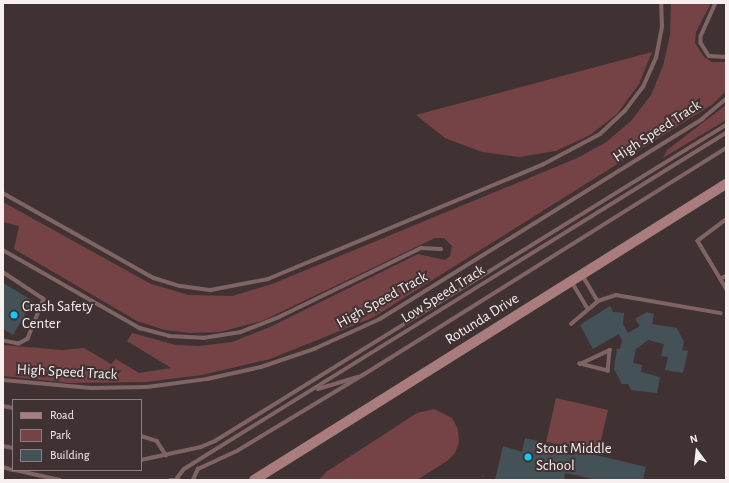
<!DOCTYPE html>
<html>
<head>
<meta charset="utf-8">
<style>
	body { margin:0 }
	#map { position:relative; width:729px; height:483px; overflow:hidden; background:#403233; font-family:"Alegreya Sans",sans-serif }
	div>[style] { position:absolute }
	.green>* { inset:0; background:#754245 }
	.building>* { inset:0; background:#445258 }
	.path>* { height:1px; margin-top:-0.5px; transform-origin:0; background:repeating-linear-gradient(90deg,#8d8181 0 1px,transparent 0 4px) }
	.lane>* { height:3.5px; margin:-1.75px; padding:0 1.75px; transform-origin:1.75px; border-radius:1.75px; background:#806464 }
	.secondary>* { height:10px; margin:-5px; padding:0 5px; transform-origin:5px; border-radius:5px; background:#a97c7e }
	.dots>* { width:11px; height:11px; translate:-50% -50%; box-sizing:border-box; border:2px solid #403233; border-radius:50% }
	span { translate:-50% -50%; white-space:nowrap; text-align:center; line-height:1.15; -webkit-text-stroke:4px #403233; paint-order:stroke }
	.street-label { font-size:15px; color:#f8efef }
	.poi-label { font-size:15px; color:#f8efef }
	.left { translate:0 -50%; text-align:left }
	.frame { position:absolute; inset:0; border:4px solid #f8efef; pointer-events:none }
	.legend { position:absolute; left:12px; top:399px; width:130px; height:72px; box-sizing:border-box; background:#403233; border:1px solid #8a7e7e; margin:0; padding:5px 7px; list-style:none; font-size:12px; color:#f8efef }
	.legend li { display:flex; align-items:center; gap:8px; height:20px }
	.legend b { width:20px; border:1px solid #8a7e7e }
	.north { position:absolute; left:677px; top:431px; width:40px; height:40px; -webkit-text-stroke:3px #403233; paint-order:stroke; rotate:345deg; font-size:11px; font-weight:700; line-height:16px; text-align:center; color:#f8efef }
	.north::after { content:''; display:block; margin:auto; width:14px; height:18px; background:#f8efef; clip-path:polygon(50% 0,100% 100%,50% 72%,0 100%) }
</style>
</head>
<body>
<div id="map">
	<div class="green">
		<div style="clip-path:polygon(671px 3px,711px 3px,696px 32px,695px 43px,704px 57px,712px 62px,726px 62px,726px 91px,713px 104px,372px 318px,270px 359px,202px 375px,146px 382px,71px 383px,3px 376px,3px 345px,62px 350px,84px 348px,111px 364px,116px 359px,139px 373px,171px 368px,127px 341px,132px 333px,176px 345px,199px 346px,232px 342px,272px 326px,418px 254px,445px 260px,450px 256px,452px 246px,444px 238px,435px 238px,262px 321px,220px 332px,190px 333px,165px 330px,137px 321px,14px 249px,19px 226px,3px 222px,3px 202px,151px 284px,189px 295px,232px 296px,272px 284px,575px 159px,605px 143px,631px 121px,651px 95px,663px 66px,670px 35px)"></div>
		<div style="clip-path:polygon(652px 52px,639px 84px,617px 114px,590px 135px,556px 151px,519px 157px,482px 152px,445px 138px,416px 115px)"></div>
		<div style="clip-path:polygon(726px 105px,726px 120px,663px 158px,667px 150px)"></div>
		<div style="clip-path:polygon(556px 398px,608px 410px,598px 453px,546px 442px)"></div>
		<div style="clip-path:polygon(434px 409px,452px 418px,458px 429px,459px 442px,455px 453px,447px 461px,417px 480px,319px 480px,326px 472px,417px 413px)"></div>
	</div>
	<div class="building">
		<div style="clip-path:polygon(3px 283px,33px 301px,13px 335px,3px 329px)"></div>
		<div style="clip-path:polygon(610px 306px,613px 312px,624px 313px,623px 324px,628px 333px,640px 326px,635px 319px,647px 312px,654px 314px,652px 324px,677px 328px,684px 342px,682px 350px,688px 351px,683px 373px,665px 370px,668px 357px,661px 356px,664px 344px,648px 340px,636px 349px,633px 363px,642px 365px,641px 372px,660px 377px,657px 393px,631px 390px,628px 384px,622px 384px,614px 369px,617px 349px,620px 349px,622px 341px,619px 334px,593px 349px,580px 325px)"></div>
		<div style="clip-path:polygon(525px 438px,646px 467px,643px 480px,598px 480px,565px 473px,564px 480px,495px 480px,503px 446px,522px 452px)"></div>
	</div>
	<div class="path">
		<div style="left:483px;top:475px;width:5px;rotate:68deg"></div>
	</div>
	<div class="lane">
		<div style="left:716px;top:3px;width:36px;rotate:114deg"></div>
		<div style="left:701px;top:36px;width:7px;rotate:90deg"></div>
		<div style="left:701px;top:43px;width:15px;rotate:58deg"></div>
		<div style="left:709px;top:56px;width:17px;rotate:3deg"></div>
		<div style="left:3px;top:193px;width:173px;rotate:29.4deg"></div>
		<div style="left:154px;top:278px;width:28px;rotate:17deg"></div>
		<div style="left:181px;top:286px;width:30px;rotate:8deg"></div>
		<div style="left:211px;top:290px;width:58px;rotate:-10.9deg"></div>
		<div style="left:268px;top:279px;width:297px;rotate:-22.6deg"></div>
		<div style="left:542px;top:165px;width:66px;rotate:-28.1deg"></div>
		<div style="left:600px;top:134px;width:33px;rotate:-43deg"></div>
		<div style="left:624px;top:112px;width:31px;rotate:-53deg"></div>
		<div style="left:643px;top:87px;width:32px;rotate:-66deg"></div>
		<div style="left:656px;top:58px;width:32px;rotate:-79deg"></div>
		<div style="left:662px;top:27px;width:24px;rotate:-92deg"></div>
		<div style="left:726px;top:220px;width:35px;rotate:143deg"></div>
		<div style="left:698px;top:241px;width:55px;rotate:59.2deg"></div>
		<div style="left:3px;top:250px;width:158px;rotate:29.7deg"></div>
		<div style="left:140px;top:328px;width:30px;rotate:15deg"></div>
		<div style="left:169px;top:336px;width:34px;rotate:3deg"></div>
		<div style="left:203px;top:338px;width:38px;rotate:-9deg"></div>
		<div style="left:241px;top:332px;width:41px;rotate:-21.5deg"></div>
		<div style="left:279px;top:317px;width:158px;rotate:-25.9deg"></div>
		<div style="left:421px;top:248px;width:20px;rotate:3deg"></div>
		<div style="left:3px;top:272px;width:49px;rotate:33.4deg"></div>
		<div style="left:44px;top:299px;width:43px;rotate:111.8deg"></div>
		<div style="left:28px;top:339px;width:10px;rotate:151deg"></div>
		<div style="left:19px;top:344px;width:16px;rotate:-169deg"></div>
		<div style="left:583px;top:276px;width:29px;rotate:59deg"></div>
		<div style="left:720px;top:279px;width:7px;rotate:-27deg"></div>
		<div style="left:572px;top:282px;width:29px;rotate:59deg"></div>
		<div style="left:571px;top:324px;width:35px;rotate:-40deg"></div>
		<div style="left:598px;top:301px;width:19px;rotate:-18deg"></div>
		<div style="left:616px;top:295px;width:106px;rotate:9.8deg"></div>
		<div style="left:610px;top:350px;width:21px;rotate:95deg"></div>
		<div style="left:608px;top:371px;width:29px;rotate:-166deg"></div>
		<div style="left:580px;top:364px;width:33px;rotate:-25deg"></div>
		<div style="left:3px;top:380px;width:88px;rotate:5.2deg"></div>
		<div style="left:91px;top:388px;width:56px;rotate:-1deg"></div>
		<div style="left:147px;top:387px;width:61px;rotate:-7.6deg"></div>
		<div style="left:207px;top:379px;width:55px;rotate:-12.5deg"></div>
		<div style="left:261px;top:367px;width:56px;rotate:-18.8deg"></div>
		<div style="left:314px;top:349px;width:72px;rotate:-24.4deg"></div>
		<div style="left:380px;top:319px;width:379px;rotate:-31.8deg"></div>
		<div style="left:702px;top:119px;width:31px;rotate:-40deg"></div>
		<div style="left:318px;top:389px;width:42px;rotate:-16.7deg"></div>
		<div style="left:3px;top:406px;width:10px;rotate:11deg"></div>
		<div style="left:141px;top:436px;width:17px;rotate:17deg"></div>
		<div style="left:157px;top:441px;width:17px;rotate:57deg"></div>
		<div style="left:3px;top:446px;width:10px;rotate:11deg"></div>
		<div style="left:141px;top:460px;width:61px;rotate:-12.2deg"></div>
		<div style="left:201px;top:447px;width:15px;rotate:-23deg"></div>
		<div style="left:215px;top:441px;width:601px;rotate:-31.73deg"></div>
		<div style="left:3px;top:467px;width:10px;rotate:17deg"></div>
		<div style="left:15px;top:470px;width:46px;rotate:12.5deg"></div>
		<div style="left:177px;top:478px;width:11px;rotate:-52deg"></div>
		<div style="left:184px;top:469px;width:638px;rotate:-31.8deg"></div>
		<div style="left:170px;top:480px;width:9px"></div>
		<div style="left:193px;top:480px;width:12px;rotate:-66deg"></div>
		<div style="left:198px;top:469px;width:43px;rotate:-24.8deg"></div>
		<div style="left:237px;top:451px;width:147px;rotate:-31.1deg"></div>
		<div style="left:363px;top:375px;width:428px;rotate:-32deg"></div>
	</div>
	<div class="secondary">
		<div style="left:254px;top:480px;width:557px;rotate:-32.09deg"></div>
	</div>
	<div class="dots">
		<div style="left:14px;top:315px;background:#0fcafa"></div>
		<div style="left:528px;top:457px;background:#0fcafa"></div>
	</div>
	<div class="street-label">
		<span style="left:657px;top:131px;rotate:-33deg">High Speed Track</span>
		<span style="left:443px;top:294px;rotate:-32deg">Low Speed Track</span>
		<span style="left:382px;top:300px;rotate:-29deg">High Speed Track</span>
		<span style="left:482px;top:319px;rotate:-32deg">Rotunda Drive</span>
		<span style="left:67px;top:372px;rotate:3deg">High Speed Track</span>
	</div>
	<div class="poi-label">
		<span class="left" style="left:22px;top:315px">Crash Safety<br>Center</span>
		<span class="left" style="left:536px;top:457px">Stout Middle<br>School</span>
	</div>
	<div class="frame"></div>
	<ul class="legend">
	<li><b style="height:5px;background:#a97c7e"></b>Road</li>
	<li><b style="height:11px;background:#754245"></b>Park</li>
	<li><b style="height:11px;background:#445258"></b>Building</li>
	</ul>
	<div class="north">N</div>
</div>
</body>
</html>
